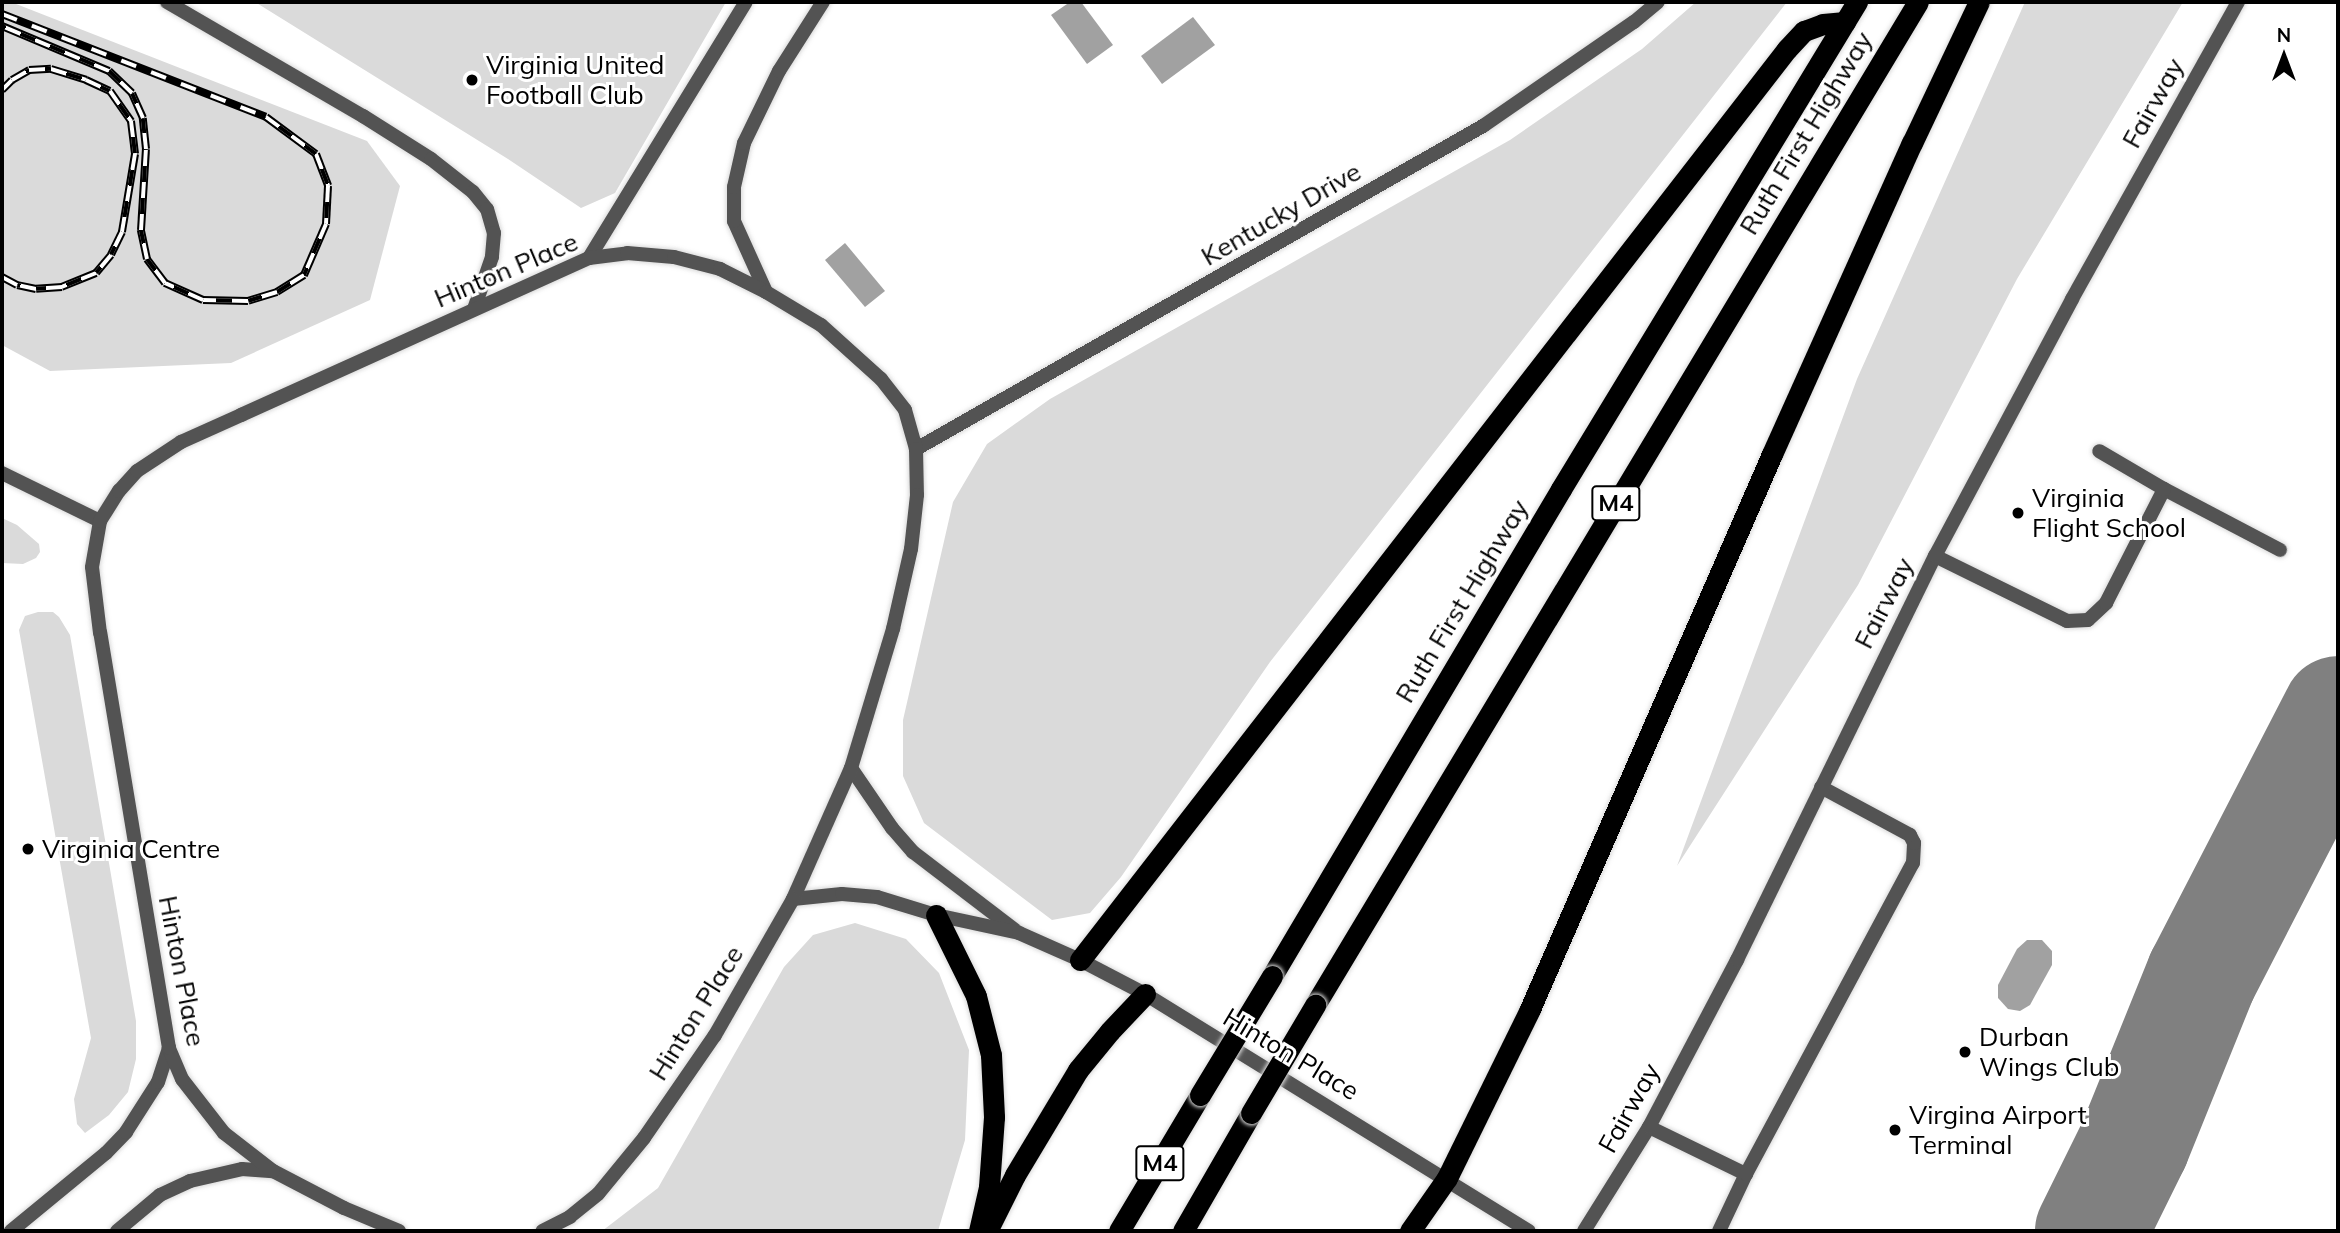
<!DOCTYPE html>
<html>
<head>
<meta charset="utf-8">
<style>
	body { margin:0 }
	#map { position:relative; width:2340px; height:1233px; overflow:hidden; background:#fff; font-family:Mulish,sans-serif }
	div>[style] { position:absolute }
	.green>* { inset:0; background:#dadada }
	.water>* { inset:0; background:#a1a1a1 }
	.taxiway>* { height:112px; margin:-56px; padding:0 56px; transform-origin:56px; border-radius:56px; background:#808080 }
	.roads { filter:drop-shadow(0 0 2px #dbdbdb) drop-shadow(0 0 2px #dbdbdb) }
	.service>* { height:14px; margin:-7px; padding:0 7px; transform-origin:7px; border-radius:7px; background:#535353 }
	.minor>* { height:14px; margin:-7px; padding:0 7px; transform-origin:7px; border-radius:7px; background:#535353 }
	.motorway>* { height:21px; margin:-10.5px; padding:0 10.5px; transform-origin:10.5px; border-radius:10.5px; background:#000 }
	.rail>* { height:8px; margin-top:-4px; transform-origin:0; background:repeating-linear-gradient(90deg,#fff 0 16px,#000 0 32px); box-sizing:border-box; border-block:2px solid #000 }
	.bridges { filter:drop-shadow(0 0 2px #dbdbdb) drop-shadow(0 0 2px #dbdbdb) }
	.motorway-bridge>* { height:21px; margin:-10.5px; padding:0 10.5px; transform-origin:10.5px; border-radius:10.5px; background:#000 }
	.dots>* { width:19px; height:19px; translate:-50% -50%; box-sizing:border-box; border:4px solid #fff; border-radius:50% }
	span { translate:-50% -50%; white-space:nowrap; text-align:center; line-height:1.15; -webkit-text-stroke:6px #fff; paint-order:stroke }
	.shield-label span { padding:2px 5px; background:#fff; border:2px solid; border-radius:5px; -webkit-text-stroke-width:0 }
	.shield-label { font-size:24px; color:#000; font-weight:700 }
	.poi-label { font-size:26px; color:#000 }
	.left { translate:0 -50%; text-align:left }
	.street-label { font-size:26px; color:#000 }
	.frame { position:absolute; inset:0; border:4px solid #000; pointer-events:none }
	.north { position:absolute; left:2249px; top:21px; width:70px; height:70px; -webkit-text-stroke:5px #fff; paint-order:stroke; rotate:0deg; font-size:19px; font-weight:700; line-height:28px; text-align:center; color:#000 }
	.north::after { content:''; display:block; margin:auto; width:24px; height:32px; background:#000; clip-path:polygon(50% 0,100% 100%,50% 72%,0 100%) }
</style>
</head>
<body>
<div id="map">
	<div class="green">
		<div style="clip-path:polygon(2px 2px,11px 2px,367px 141px,400px 186px,370px 300px,231px 363px,50px 371px,2px 345px)"></div>
		<div style="clip-path:polygon(255px 2px,726px 2px,615px 193px,581px 208px,508px 159px)"></div>
		<div style="clip-path:polygon(1696px 2px,1787px 2px,1270px 662px,1121px 877px,1090px 913px,1052px 920px,924px 823px,903px 776px,903px 720px,953px 502px,987px 444px,1050px 399px,1510px 140px,1642px 49px)"></div>
		<div style="clip-path:polygon(2025px 2px,2183px 2px,2017px 279px,1858px 585px,1677px 866px,1857px 379px)"></div>
		<div style="clip-path:polygon(2px 518px,17px 525px,39px 544px,40px 552px,36px 558px,23px 564px,2px 563px)"></div>
		<div style="clip-path:polygon(38px 612px,53px 612px,59px 617px,70px 635px,136px 1021px,136px 1059px,128px 1092px,109px 1115px,85px 1133px,77px 1124px,74px 1099px,91px 1038px,19px 630px,25px 616px)"></div>
		<div style="clip-path:polygon(855px 923px,906px 939px,939px 973px,969px 1050px,965px 1140px,938px 1231px,602px 1231px,658px 1188px,784px 967px,813px 935px)"></div>
	</div>
	<div class="water">
		<div style="clip-path:polygon(1070px 2px,1081px 2px,1113px 45px,1087px 64px,1051px 15px)"></div>
		<div style="clip-path:polygon(1193px 17px,1215px 45px,1162px 84px,1141px 56px)"></div>
		<div style="clip-path:polygon(845px 243px,885px 291px,865px 307px,825px 260px)"></div>
		<div style="clip-path:polygon(2027px 940px,2042px 940px,2052px 951px,2052px 965px,2030px 1005px,2020px 1011px,2008px 1009px,1998px 998px,1998px 985px,2017px 949px)"></div>
	</div>
	<div class="taxiway">
		<div style="left:2091px;top:1231px;width:97px;rotate:-63.7deg"></div>
		<div style="left:2134px;top:1144px;width:181px;rotate:-68deg"></div>
		<div style="left:2202px;top:976px;width:297px;rotate:-62.7deg"></div>
	</div>
	<div class="roads">
		<div class="service">
			<div style="left:167px;top:2px;width:227px;rotate:30.2deg"></div>
			<div style="left:363px;top:116px;width:80px;rotate:32.3deg"></div>
			<div style="left:431px;top:159px;width:53px;rotate:38.2deg"></div>
			<div style="left:473px;top:192px;width:22px;rotate:51deg"></div>
			<div style="left:487px;top:209px;width:25px;rotate:74deg"></div>
			<div style="left:494px;top:233px;width:24px;rotate:95deg"></div>
			<div style="left:492px;top:257px;width:55px;rotate:109.1deg"></div>
			<div style="left:2164px;top:489px;width:131px;rotate:27.7deg"></div>
			<div style="left:1935px;top:556px;width:147px;rotate:26.2deg"></div>
			<div style="left:2067px;top:621px;width:21px;rotate:-3deg"></div>
			<div style="left:2088px;top:620px;width:25px;rotate:-43deg"></div>
			<div style="left:2106px;top:603px;width:128px;rotate:-63deg"></div>
			<div style="left:2164px;top:489px;width:75px;rotate:-149.7deg"></div>
			<div style="left:1649px;top:1127px;width:108px;rotate:25.9deg"></div>
			<div style="left:1719px;top:1231px;width:63px;rotate:-64.7deg"></div>
			<div style="left:1746px;top:1174px;width:353px;rotate:-61.8deg"></div>
			<div style="left:1913px;top:863px;width:20px;rotate:-87deg"></div>
			<div style="left:1914px;top:843px;width:9px;rotate:-117deg"></div>
			<div style="left:1910px;top:835px;width:101px;rotate:-151.7deg"></div>
		</div>
		<div class="minor">
			<div style="left:589px;top:258px;width:300px;rotate:-58.5deg"></div>
			<div style="left:766px;top:292px;width:78px;rotate:-114.3deg"></div>
			<div style="left:734px;top:221px;width:34px;rotate:-90deg"></div>
			<div style="left:734px;top:187px;width:45px;rotate:-77.2deg"></div>
			<div style="left:744px;top:143px;width:80px;rotate:-64.1deg"></div>
			<div style="left:779px;top:71px;width:82px;rotate:-57.5deg"></div>
			<div style="left:916px;top:449px;width:653px;rotate:-29.67deg"></div>
			<div style="left:1483px;top:126px;width:183px;rotate:-34.6deg"></div>
			<div style="left:1634px;top:22px;width:31px;rotate:-40deg"></div>
			<div style="left:2px;top:473px;width:109px;rotate:26.1deg"></div>
			<div style="left:851px;top:768px;width:73px;rotate:55.7deg"></div>
			<div style="left:892px;top:828px;width:32px;rotate:49deg"></div>
			<div style="left:913px;top:852px;width:128px;rotate:37.4deg"></div>
			<div style="left:793px;top:899px;width:49px;rotate:-5.8deg"></div>
			<div style="left:842px;top:894px;width:35px;rotate:5deg"></div>
			<div style="left:877px;top:897px;width:62px;rotate:17deg"></div>
			<div style="left:936px;top:915px;width:85px;rotate:12.2deg"></div>
			<div style="left:1019px;top:933px;width:67px;rotate:23.9deg"></div>
			<div style="left:1080px;top:960px;width:73px;rotate:27.6deg"></div>
			<div style="left:1145px;top:994px;width:451px;rotate:31.7deg"></div>
			<div style="left:11px;top:1231px;width:123px;rotate:-39.4deg"></div>
			<div style="left:106px;top:1153px;width:29px;rotate:-46deg"></div>
			<div style="left:126px;top:1132px;width:59px;rotate:-57.4deg"></div>
			<div style="left:158px;top:1082px;width:36px;rotate:-72deg"></div>
			<div style="left:117px;top:1231px;width:56px;rotate:-39.9deg"></div>
			<div style="left:160px;top:1195px;width:33px;rotate:-25deg"></div>
			<div style="left:190px;top:1181px;width:53px;rotate:-13deg"></div>
			<div style="left:242px;top:1169px;width:31px;rotate:4deg"></div>
			<div style="left:399px;top:1231px;width:60px;rotate:-157.3deg"></div>
			<div style="left:344px;top:1208px;width:80px;rotate:-152.5deg"></div>
			<div style="left:273px;top:1171px;width:62px;rotate:-142.2deg"></div>
			<div style="left:224px;top:1133px;width:68px;rotate:-127.9deg"></div>
			<div style="left:182px;top:1079px;width:34px;rotate:-113deg"></div>
			<div style="left:169px;top:1048px;width:421px;rotate:-99.4deg"></div>
			<div style="left:100px;top:633px;width:66px;rotate:-96.9deg"></div>
			<div style="left:92px;top:567px;width:47px;rotate:-80.1deg"></div>
			<div style="left:100px;top:521px;width:36px;rotate:-58deg"></div>
			<div style="left:119px;top:491px;width:27px;rotate:-48deg"></div>
			<div style="left:137px;top:471px;width:53px;rotate:-33.4deg"></div>
			<div style="left:181px;top:442px;width:66px;rotate:-24.2deg"></div>
			<div style="left:241px;top:415px;width:382px;rotate:-24.3deg"></div>
			<div style="left:589px;top:258px;width:38px;rotate:-7deg"></div>
			<div style="left:627px;top:253px;width:47px;rotate:4.9deg"></div>
			<div style="left:674px;top:257px;width:48px;rotate:14.6deg"></div>
			<div style="left:720px;top:269px;width:51px;rotate:26.6deg"></div>
			<div style="left:766px;top:292px;width:64px;rotate:31deg"></div>
			<div style="left:821px;top:325px;width:81px;rotate:42deg"></div>
			<div style="left:881px;top:379px;width:39px;rotate:52deg"></div>
			<div style="left:905px;top:410px;width:41px;rotate:74.2deg"></div>
			<div style="left:916px;top:449px;width:46px;rotate:88.8deg"></div>
			<div style="left:917px;top:495px;width:54px;rotate:96.3deg"></div>
			<div style="left:911px;top:549px;width:82px;rotate:102.7deg"></div>
			<div style="left:893px;top:629px;width:145px;rotate:106.8deg"></div>
			<div style="left:851px;top:768px;width:143px;rotate:113.9deg"></div>
			<div style="left:793px;top:899px;width:157px;rotate:119.8deg"></div>
			<div style="left:715px;top:1035px;width:125px;rotate:124.6deg"></div>
			<div style="left:644px;top:1138px;width:72px;rotate:129.4deg"></div>
			<div style="left:598px;top:1194px;width:36px;rotate:141deg"></div>
			<div style="left:570px;top:1217px;width:31px;rotate:153deg"></div>
			<div style="left:1584px;top:1231px;width:123px;rotate:-58deg"></div>
			<div style="left:1649px;top:1127px;width:189px;rotate:-62.2deg"></div>
			<div style="left:1737px;top:960px;width:450px;rotate:-63.9deg"></div>
			<div style="left:1935px;top:556px;width:291px;rotate:-61.9deg"></div>
			<div style="left:2072px;top:299px;width:340px;rotate:-60.8deg"></div>
		</div>
		<div class="motorway">
			<div style="left:936px;top:915px;width:90px;rotate:63.7deg"></div>
			<div style="left:976px;top:996px;width:61px;rotate:75.7deg"></div>
			<div style="left:991px;top:1055px;width:62px;rotate:87.2deg"></div>
			<div style="left:994px;top:1117px;width:70px;rotate:94.1deg"></div>
			<div style="left:989px;top:1187px;width:45px;rotate:102.8deg"></div>
			<div style="left:1080px;top:960px;width:1153px;rotate:-52.19deg"></div>
			<div style="left:1787px;top:49px;width:25px;rotate:-47deg"></div>
			<div style="left:1804px;top:31px;width:20px;rotate:-20deg"></div>
			<div style="left:1823px;top:24px;width:22px;rotate:-5deg"></div>
			<div style="left:1272px;top:976px;width:566px;rotate:-59.31deg"></div>
			<div style="left:1561px;top:489px;width:570px;rotate:-58.71deg"></div>
			<div style="left:1315px;top:1005px;width:1170px;rotate:-58.99deg"></div>
			<div style="left:988px;top:1229px;width:60px;rotate:-63.4deg"></div>
			<div style="left:1015px;top:1175px;width:122px;rotate:-59deg"></div>
			<div style="left:1078px;top:1070px;width:50px;rotate:-50.6deg"></div>
			<div style="left:1110px;top:1031px;width:51px;rotate:-46.6deg"></div>
			<div style="left:1119px;top:1231px;width:158px;rotate:-59.2deg"></div>
			<div style="left:1183px;top:1231px;width:136px;rotate:-60deg"></div>
			<div style="left:1410px;top:1231px;width:65px;rotate:-55.1deg"></div>
			<div style="left:1447px;top:1178px;width:188px;rotate:-63.8deg"></div>
			<div style="left:1530px;top:1009px;width:605px;rotate:-66.44deg"></div>
			<div style="left:1772px;top:454px;width:341px;rotate:-65.8deg"></div>
			<div style="left:1912px;top:143px;width:156px;rotate:-64.6deg"></div>
		</div>
	</div>
	<div class="rail">
		<div style="left:2px;top:14px;width:283px;rotate:21.3deg"></div>
		<div style="left:266px;top:117px;width:62px;rotate:36.5deg"></div>
		<div style="left:316px;top:154px;width:34px;rotate:69deg"></div>
		<div style="left:328px;top:186px;width:38px;rotate:93deg"></div>
		<div style="left:326px;top:224px;width:56px;rotate:113.3deg"></div>
		<div style="left:304px;top:275px;width:32px;rotate:148deg"></div>
		<div style="left:277px;top:292px;width:30px;rotate:163deg"></div>
		<div style="left:248px;top:301px;width:45px;rotate:-178.7deg"></div>
		<div style="left:203px;top:300px;width:42px;rotate:-155.9deg"></div>
		<div style="left:165px;top:283px;width:30px;rotate:-127deg"></div>
		<div style="left:147px;top:259px;width:30px;rotate:-102deg"></div>
		<div style="left:141px;top:230px;width:81px;rotate:-86.5deg"></div>
		<div style="left:146px;top:149px;width:31px;rotate:-96deg"></div>
		<div style="left:143px;top:118px;width:27px;rotate:-114deg"></div>
		<div style="left:132px;top:93px;width:32px;rotate:-136deg"></div>
		<div style="left:109px;top:71px;width:116px;rotate:-157.2deg"></div>
		<div style="left:2px;top:90px;width:14px;rotate:-45deg"></div>
		<div style="left:12px;top:80px;width:20px;rotate:-30deg"></div>
		<div style="left:29px;top:70px;width:22px;rotate:-3deg"></div>
		<div style="left:51px;top:69px;width:37px;rotate:17deg"></div>
		<div style="left:86px;top:80px;width:26px;rotate:25deg"></div>
		<div style="left:110px;top:91px;width:37px;rotate:55deg"></div>
		<div style="left:131px;top:121px;width:33px;rotate:83deg"></div>
		<div style="left:135px;top:154px;width:79px;rotate:99.5deg"></div>
		<div style="left:122px;top:232px;width:25px;rotate:116deg"></div>
		<div style="left:111px;top:255px;width:23px;rotate:130deg"></div>
		<div style="left:96px;top:273px;width:37px;rotate:158deg"></div>
		<div style="left:62px;top:287px;width:26px;rotate:176deg"></div>
		<div style="left:36px;top:289px;width:19px;rotate:-168deg"></div>
		<div style="left:17px;top:285px;width:17px;rotate:-152deg"></div>
	</div>
	<div class="bridges">
		<div class="motorway-bridge">
			<div style="left:1200px;top:1095px;width:139px;rotate:-58.8deg"></div>
			<div style="left:1251px;top:1113px;width:126px;rotate:-59.3deg"></div>
		</div>
	</div>
	<div class="dots">
		<div style="left:472px;top:80px;background:#000"></div>
		<div style="left:2018px;top:513px;background:#000"></div>
		<div style="left:28px;top:849px;background:#000"></div>
		<div style="left:1965px;top:1052px;background:#000"></div>
		<div style="left:1895px;top:1130px;background:#000"></div>
	</div>
	<div class="shield-label">
		<span style="left:1616px;top:503px">M4</span>
		<span style="left:1160px;top:1163px">M4</span>
	</div>
	<div class="poi-label">
		<span class="left" style="left:486px;top:80px">Virginia United<br>Football Club</span>
		<span class="left" style="left:2032px;top:513px">Virginia<br>Flight School</span>
		<span class="left" style="left:42px;top:849px">Virginia Centre</span>
		<span class="left" style="left:1979px;top:1052px">Durban<br>Wings Club</span>
		<span class="left" style="left:1909px;top:1130px">Virgina Airport<br>Terminal</span>
	</div>
	<div class="street-label">
		<span style="left:2153px;top:103px;rotate:-61deg">Fairway</span>
		<span style="left:1806px;top:133px;rotate:-59deg">Ruth First Highway</span>
		<span style="left:1281px;top:214px;rotate:-30deg">Kentucky Drive</span>
		<span style="left:506px;top:270px;rotate:-23deg">Hinton Place</span>
		<span style="left:1462px;top:601px;rotate:-59deg">Ruth First Highway</span>
		<span style="left:1884px;top:603px;rotate:-63deg">Fairway</span>
		<span style="left:182px;top:971px;rotate:79deg">Hinton Place</span>
		<span style="left:696px;top:1013px;rotate:-58deg">Hinton Place</span>
		<span style="left:1291px;top:1054px;rotate:31deg">Hinton Place</span>
		<span style="left:1629px;top:1108px;rotate:-61deg">Fairway</span>
	</div>
	<div class="frame"></div>
	<div class="north">N</div>
</div>
</body>
</html>
